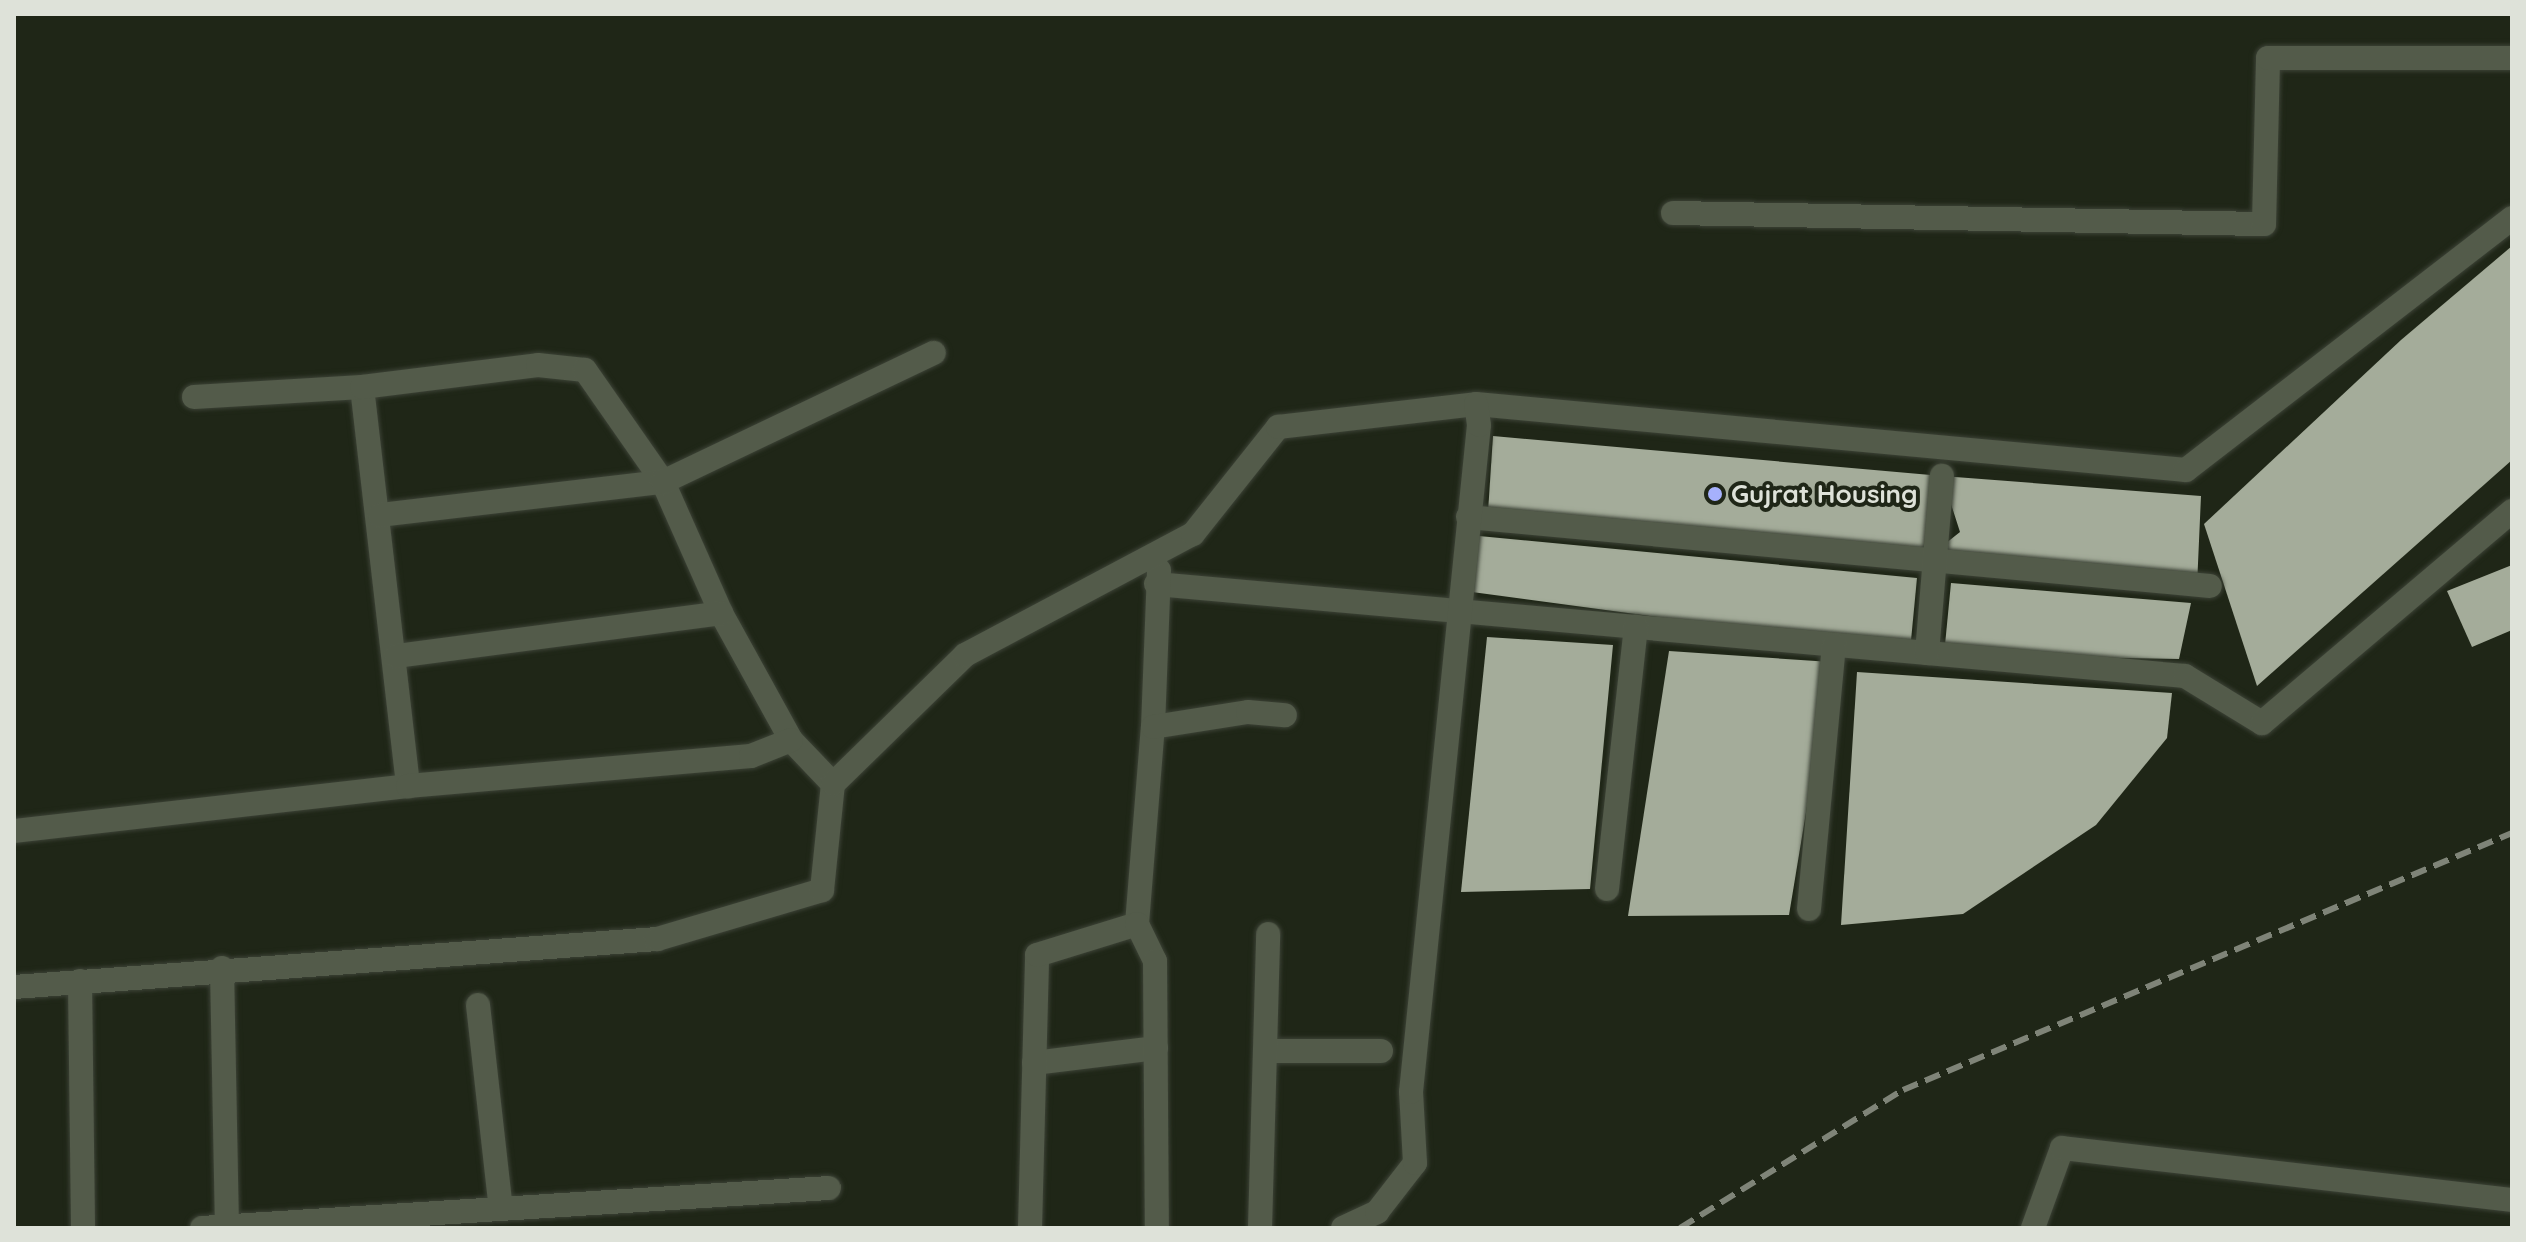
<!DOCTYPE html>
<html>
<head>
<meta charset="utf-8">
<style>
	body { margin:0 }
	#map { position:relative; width:2526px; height:1242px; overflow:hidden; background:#1f2617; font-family:Quicksand,sans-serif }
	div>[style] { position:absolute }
	.building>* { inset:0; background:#a4ac9a }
	.roads { filter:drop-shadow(0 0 2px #3c4236) drop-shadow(0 0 2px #3c4236) }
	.minor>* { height:24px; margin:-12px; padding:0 12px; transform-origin:12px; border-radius:12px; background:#535b4a }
	.rail>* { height:6px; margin-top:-3px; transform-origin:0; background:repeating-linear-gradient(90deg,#7f8478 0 16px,transparent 0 24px) }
	.dots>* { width:22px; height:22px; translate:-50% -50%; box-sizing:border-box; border:4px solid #1f2617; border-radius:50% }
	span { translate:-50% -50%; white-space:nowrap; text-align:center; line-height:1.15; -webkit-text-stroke:8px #1f2617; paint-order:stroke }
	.poi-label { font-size:26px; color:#dee2d9; font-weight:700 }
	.left { translate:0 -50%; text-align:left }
	.frame { position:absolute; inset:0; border:16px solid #dee2d9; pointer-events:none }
</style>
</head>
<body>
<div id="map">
	<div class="building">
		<div style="clip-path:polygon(2512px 246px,2512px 460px,2257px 686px,2204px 524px,2401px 340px)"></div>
		<div style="clip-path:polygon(1493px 436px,1942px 476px,1936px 551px,1488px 512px)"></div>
		<div style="clip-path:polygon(1942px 476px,2201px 496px,2197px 586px,1936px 551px,1960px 532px)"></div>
		<div style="clip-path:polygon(1479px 536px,1917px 578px,1910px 651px,1472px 592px)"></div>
		<div style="clip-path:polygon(2512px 565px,2512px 630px,2472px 647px,2447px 591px)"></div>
		<div style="clip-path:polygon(1951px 583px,2191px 603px,2179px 659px,1944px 655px)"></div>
		<div style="clip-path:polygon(1487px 637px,1613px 645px,1590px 889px,1461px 892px)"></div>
		<div style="clip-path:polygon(1669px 651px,1831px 662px,1789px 915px,1628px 916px)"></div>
		<div style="clip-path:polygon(1857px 672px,2172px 693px,2167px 738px,2096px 825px,1963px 914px,1841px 925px)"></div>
	</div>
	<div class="roads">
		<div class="minor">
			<div style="left:1673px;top:213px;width:591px;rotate:1.07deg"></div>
			<div style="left:2264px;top:224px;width:166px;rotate:-88.6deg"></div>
			<div style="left:2268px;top:58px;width:244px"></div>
			<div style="left:362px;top:387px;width:402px;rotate:83.4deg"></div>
			<div style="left:194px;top:397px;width:168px;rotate:-3.4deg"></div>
			<div style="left:362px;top:387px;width:177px;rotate:-7.1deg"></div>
			<div style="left:538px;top:365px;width:47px;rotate:6.1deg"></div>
			<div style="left:585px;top:370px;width:136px;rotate:55.1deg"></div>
			<div style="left:663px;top:482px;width:143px;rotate:66.1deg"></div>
			<div style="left:721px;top:613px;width:145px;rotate:61.1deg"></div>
			<div style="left:791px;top:740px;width:61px;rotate:46.3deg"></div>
			<div style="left:380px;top:515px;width:285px;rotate:-6.7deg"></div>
			<div style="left:663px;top:482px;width:300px;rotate:-25.5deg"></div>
			<div style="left:1468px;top:517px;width:745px;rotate:5.31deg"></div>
			<div style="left:1156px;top:584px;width:1033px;rotate:5.11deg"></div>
			<div style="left:2185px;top:676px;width:90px;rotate:31.4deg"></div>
			<div style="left:2262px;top:723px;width:328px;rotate:-40.3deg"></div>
			<div style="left:1927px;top:653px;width:178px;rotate:-85.2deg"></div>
			<div style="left:396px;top:656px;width:328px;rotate:-7.5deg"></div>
			<div style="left:1153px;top:727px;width:157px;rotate:-87.8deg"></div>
			<div style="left:14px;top:831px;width:397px;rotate:-6.5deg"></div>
			<div style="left:408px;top:786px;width:344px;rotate:-5deg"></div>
			<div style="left:751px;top:756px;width:43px;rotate:-21.8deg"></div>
			<div style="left:1607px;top:889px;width:264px;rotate:-83.7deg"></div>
			<div style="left:1809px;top:909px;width:265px;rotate:-84.6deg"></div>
			<div style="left:1137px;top:924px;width:198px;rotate:-85.4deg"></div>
			<div style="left:1153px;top:727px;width:96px;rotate:-9deg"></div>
			<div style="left:1248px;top:712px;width:37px;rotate:5deg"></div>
			<div style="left:222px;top:968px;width:258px;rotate:88.9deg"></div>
			<div style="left:80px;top:981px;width:247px;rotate:89.3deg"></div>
			<div style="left:14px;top:987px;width:645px;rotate:-4.27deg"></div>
			<div style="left:657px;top:939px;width:172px;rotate:-16.5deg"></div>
			<div style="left:822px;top:890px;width:107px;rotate:-84.1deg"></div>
			<div style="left:833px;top:784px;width:185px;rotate:-44.3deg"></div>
			<div style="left:965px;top:655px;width:258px;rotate:-28deg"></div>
			<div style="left:1193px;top:534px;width:137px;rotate:-51.5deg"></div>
			<div style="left:1278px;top:427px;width:199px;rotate:-6.6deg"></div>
			<div style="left:1476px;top:404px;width:713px;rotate:5.31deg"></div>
			<div style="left:2186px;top:470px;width:412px;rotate:-37.7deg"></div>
			<div style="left:478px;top:1005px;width:205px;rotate:83.6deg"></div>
			<div style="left:1266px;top:1051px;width:115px"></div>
			<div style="left:1034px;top:1063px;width:123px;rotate:-7deg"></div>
			<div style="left:202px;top:1228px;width:628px;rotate:-3.65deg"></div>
			<div style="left:1030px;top:1228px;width:273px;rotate:-88.5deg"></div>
			<div style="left:1037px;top:955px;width:105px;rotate:-17.2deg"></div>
			<div style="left:1137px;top:924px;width:41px;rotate:64.1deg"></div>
			<div style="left:1155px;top:961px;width:267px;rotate:89.6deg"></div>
			<div style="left:1260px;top:1228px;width:294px;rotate:-88.4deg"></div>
			<div style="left:1343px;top:1228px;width:38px;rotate:-25deg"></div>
			<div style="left:1377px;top:1212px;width:62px;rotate:-52.2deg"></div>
			<div style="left:1415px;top:1163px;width:71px;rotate:-93.2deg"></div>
			<div style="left:1411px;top:1092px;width:670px;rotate:-84.18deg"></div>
			<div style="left:1479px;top:425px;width:21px;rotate:-98deg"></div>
			<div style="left:2033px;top:1228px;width:85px;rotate:-70.1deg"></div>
			<div style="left:2062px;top:1148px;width:453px;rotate:6.6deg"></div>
		</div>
	</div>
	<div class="rail">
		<div style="left:1680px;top:1228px;width:262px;rotate:-31.8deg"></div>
		<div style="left:1903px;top:1090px;width:661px;rotate:-22.88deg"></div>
	</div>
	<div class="dots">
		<div style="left:1715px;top:494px;background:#a6b1fc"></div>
	</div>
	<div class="poi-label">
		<span class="left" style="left:1731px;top:494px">Gujrat Housing</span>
	</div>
	<div class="frame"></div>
</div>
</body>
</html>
